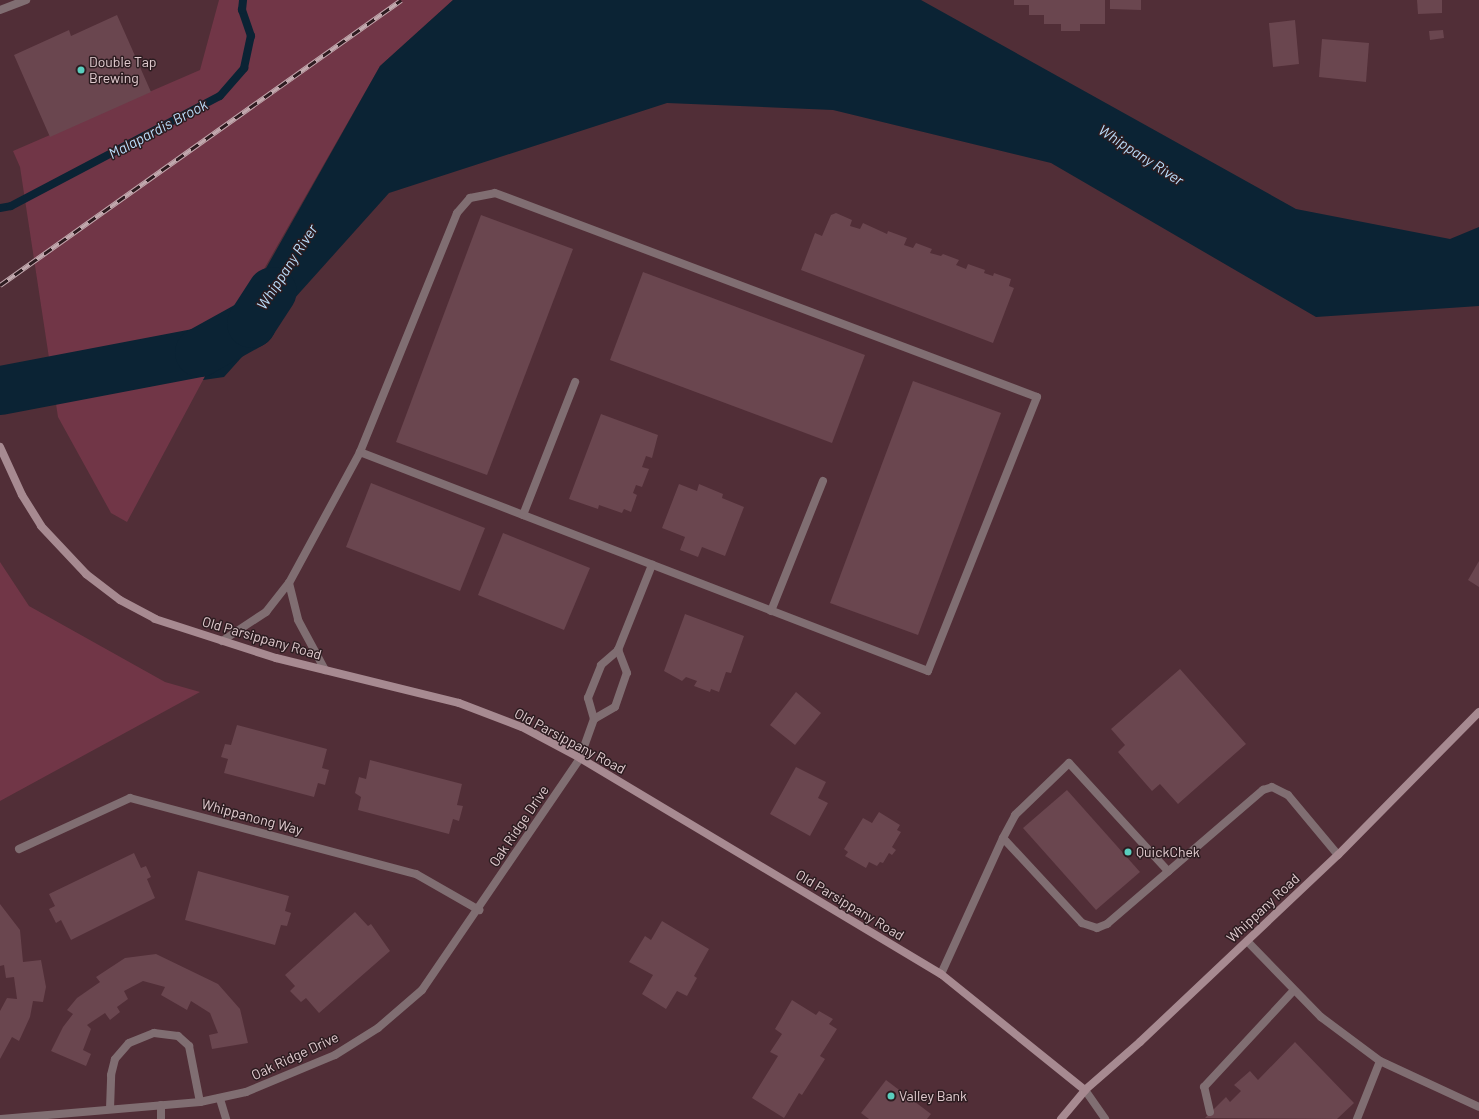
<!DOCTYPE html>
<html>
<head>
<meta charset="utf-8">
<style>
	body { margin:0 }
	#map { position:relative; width:1479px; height:1119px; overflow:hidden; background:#512e37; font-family:Barlow,sans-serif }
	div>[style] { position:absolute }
	.green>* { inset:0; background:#713647 }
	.water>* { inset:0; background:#0b2334 }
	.stream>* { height:8px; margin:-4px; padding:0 4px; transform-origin:4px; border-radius:4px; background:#0b2334 }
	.river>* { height:49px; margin:-24.5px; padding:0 24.5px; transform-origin:24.5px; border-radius:24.5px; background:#0b2334 }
	.building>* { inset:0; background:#6a464f }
	.service>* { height:8px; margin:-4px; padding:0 4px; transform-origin:4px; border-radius:4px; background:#806e72 }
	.secondary>* { height:8px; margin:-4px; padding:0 4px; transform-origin:4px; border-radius:4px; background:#a78a91 }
	.rail>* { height:4.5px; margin-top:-2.25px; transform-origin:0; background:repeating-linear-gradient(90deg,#2c1c20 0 9px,#c1a9ae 0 18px); box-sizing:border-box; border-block:1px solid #c1a9ae }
	.dots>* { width:11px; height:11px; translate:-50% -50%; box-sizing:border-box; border:2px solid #2c1c20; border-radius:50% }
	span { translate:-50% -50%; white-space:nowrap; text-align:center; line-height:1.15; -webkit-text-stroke:3px #2c1c20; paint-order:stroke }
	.poi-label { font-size:14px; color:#e1cbcf }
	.left { translate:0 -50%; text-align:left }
	.street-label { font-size:14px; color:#e1cbcf }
	.water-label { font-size:15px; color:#b9ddfb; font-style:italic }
</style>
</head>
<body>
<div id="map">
	<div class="green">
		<div style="clip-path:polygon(219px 0,453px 0,380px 66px,240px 311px,127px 522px,111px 513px,58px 417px,20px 167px,13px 151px,200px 70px)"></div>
		<div style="clip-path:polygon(0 562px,29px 606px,165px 682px,200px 692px,0 801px)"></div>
	</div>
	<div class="water">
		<div style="clip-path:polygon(453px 0,921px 0,1296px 209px,1450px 239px,1479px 227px,1479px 306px,1316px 317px,1051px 163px,833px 110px,667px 103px,389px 193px,224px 377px,203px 380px,380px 66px)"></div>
	</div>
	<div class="stream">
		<div style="left:0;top:208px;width:11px;rotate:-10deg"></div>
		<div style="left:11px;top:206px;width:236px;rotate:-27.8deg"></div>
		<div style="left:220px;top:96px;width:37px;rotate:-49deg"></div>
		<div style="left:244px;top:68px;width:33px;rotate:-78deg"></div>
		<div style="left:251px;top:36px;width:28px;rotate:-109deg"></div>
		<div style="left:242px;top:10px;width:10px;rotate:-84deg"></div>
	</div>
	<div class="river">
		<div style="left:0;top:390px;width:203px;rotate:-10.8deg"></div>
		<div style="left:199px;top:352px;width:60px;rotate:-29.1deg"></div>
		<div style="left:251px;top:323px;width:38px;rotate:-57deg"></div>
	</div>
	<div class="building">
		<div style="clip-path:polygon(1014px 0,1105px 0,1105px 24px,1080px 24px,1080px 31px,1061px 31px,1061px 24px,1044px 24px,1044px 15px,1029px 15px,1029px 5px,1014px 5px)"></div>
		<div style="clip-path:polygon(1110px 0,1141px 0,1141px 10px,1110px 9px)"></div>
		<div style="clip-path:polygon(1417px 0,1442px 0,1442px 13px,1418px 14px)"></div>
		<div style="clip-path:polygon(117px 15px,151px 92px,50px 137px,14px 55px,69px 30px,71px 36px)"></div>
		<div style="clip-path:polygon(1295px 20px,1299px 64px,1273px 67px,1269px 23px)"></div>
		<div style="clip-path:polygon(1443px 30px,1444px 38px,1430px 40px,1429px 31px)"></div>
		<div style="clip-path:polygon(1322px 39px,1369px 43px,1366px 82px,1319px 77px)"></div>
		<div style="clip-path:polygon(836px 213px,852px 220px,850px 226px,860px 229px,863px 223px,887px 234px,888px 231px,907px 238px,904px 245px,913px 248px,916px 243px,932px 249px,930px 253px,941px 256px,943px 254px,959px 260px,956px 265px,966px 269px,968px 264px,985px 270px,984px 273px,993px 276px,994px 273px,1011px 279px,1009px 286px,1014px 288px,993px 343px,801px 270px,815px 233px,822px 236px,831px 215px)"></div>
		<div style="clip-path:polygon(481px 215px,573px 249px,487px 475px,396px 442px)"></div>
		<div style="clip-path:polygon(643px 272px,865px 355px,832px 443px,610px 360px)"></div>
		<div style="clip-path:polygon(913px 381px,1001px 413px,918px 635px,830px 603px)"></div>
		<div style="clip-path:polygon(601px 414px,658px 435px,652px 458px,646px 456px,642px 467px,649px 469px,642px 487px,636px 485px,633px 493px,637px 495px,631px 512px,624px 509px,622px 513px,599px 505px,598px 509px,569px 499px)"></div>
		<div style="clip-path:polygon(371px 483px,485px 528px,460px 591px,346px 547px)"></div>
		<div style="clip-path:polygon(679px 484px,697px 491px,699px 484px,723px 494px,722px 498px,744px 507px,725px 556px,702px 547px,698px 557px,680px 550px,685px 537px,662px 528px)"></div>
		<div style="clip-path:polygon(503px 533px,590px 568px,564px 630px,478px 595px)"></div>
		<div style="clip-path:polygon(1479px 561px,1479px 587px,1468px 580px)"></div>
		<div style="clip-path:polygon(685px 614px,744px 636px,731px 673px,726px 672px,719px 692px,711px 689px,710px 692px,694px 686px,697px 681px,686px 677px,682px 681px,664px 671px)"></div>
		<div style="clip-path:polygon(1180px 669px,1246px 744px,1178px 804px,1160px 784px,1152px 791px,1118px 752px,1125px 745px,1111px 729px)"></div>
		<div style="clip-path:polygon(796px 692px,821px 713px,795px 745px,770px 725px)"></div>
		<div style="clip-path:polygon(237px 725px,327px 749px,322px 768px,329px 770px,325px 785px,318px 783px,314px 797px,224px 773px,228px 759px,221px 757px,225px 744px,231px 745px)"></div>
		<div style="clip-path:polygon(370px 760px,462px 784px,457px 805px,463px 806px,459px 821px,453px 819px,449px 834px,358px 810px,361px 797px,355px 793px,359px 777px,366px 779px)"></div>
		<div style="clip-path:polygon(796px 767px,826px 782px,818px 798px,828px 803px,810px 836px,770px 814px)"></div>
		<div style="clip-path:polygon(1067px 790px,1140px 872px,1096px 910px,1023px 828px)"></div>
		<div style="clip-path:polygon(879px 812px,900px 825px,897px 830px,901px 832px,892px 847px,896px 850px,892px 855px,889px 853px,883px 863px,880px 862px,877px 866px,869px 862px,866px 868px,845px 856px,848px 852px,844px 849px,863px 818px,872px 823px)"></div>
		<div style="clip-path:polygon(134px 853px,141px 868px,146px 866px,151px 877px,147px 879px,155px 898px,71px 940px,61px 920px,56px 923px,49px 909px,55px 906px,49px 894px)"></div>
		<div style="clip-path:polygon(198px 871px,289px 896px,285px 911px,291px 913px,287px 926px,281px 925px,275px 945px,185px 920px)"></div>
		<div style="clip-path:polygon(0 904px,20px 930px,23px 962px,41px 960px,46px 987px,43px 1002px,33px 1001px,30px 1017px,19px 1041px,12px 1037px,0 1059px,0 1011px,7px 998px,17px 999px,14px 977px,6px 978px,4px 965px,0 966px)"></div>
		<div style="clip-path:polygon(355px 912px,368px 926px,371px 924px,390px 951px,319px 1013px,306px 998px,301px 1002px,290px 991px,295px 986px,285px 975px)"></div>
		<div style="clip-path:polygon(662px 921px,709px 949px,694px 976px,697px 978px,687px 996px,677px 991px,666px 1009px,642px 994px,653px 975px,629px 962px,645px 936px,651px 940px)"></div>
		<div style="clip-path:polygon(156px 954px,218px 984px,240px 1009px,248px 1043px,212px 1049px,209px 1035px,218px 1033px,210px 1013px,191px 1001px,187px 1010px,161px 995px,165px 987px,143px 981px,124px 991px,128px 999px,117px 1007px,120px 1012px,110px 1020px,105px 1013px,87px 1025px,91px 1029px,83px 1050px,91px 1054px,86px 1066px,51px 1051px,63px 1027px,73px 1014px,67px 1010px,77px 998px,100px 982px,96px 977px,125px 958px)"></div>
		<div style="clip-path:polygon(792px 1000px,816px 1015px,819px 1011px,833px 1019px,829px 1024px,837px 1029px,820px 1056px,825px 1059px,802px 1095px,799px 1093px,784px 1118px,752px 1098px,778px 1056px,770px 1052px,782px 1034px,775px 1029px)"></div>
		<div style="clip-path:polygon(1295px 1042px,1354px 1103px,1337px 1119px,1205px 1118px,1226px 1097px,1230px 1102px,1241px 1091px,1234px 1085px,1250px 1071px,1258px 1080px)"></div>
		<div style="clip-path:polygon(886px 1080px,931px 1114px,927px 1119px,869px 1119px,861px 1113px)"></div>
	</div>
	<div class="service">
		<div style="left:0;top:10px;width:28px;rotate:-21deg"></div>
		<div style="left:523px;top:515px;width:143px;rotate:-68.6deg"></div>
		<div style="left:289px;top:583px;width:38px;rotate:76deg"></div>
		<div style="left:298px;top:620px;width:57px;rotate:61.6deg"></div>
		<div style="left:771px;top:611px;width:140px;rotate:-68.2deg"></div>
		<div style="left:222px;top:641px;width:53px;rotate:-33.4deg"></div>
		<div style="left:266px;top:612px;width:37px;rotate:-52deg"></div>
		<div style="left:289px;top:583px;width:149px;rotate:-61.5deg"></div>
		<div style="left:360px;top:452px;width:258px;rotate:-67.9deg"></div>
		<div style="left:457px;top:213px;width:20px;rotate:-49deg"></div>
		<div style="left:470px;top:198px;width:25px;rotate:-11deg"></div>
		<div style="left:495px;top:193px;width:579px;rotate:20.63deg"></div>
		<div style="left:1037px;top:397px;width:295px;rotate:111.7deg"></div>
		<div style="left:928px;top:671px;width:609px;rotate:-158.92deg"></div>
		<div style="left:594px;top:719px;width:24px;rotate:-30deg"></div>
		<div style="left:615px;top:707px;width:36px;rotate:-71deg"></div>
		<div style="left:627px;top:673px;width:25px;rotate:-111deg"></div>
		<div style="left:1003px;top:838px;width:26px;rotate:-62deg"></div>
		<div style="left:1015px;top:815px;width:75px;rotate:-43.9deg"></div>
		<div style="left:1069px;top:763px;width:147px;rotate:47.5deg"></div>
		<div style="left:19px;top:849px;width:122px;rotate:-24.7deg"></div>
		<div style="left:130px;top:798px;width:296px;rotate:14.9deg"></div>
		<div style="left:416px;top:874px;width:73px;rotate:29.7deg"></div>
		<div style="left:1247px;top:941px;width:106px;rotate:45.8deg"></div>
		<div style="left:1321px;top:1017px;width:74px;rotate:36.7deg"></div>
		<div style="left:1380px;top:1061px;width:109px;rotate:24.9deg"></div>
		<div style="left:941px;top:974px;width:149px;rotate:-65.5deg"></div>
		<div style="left:1003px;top:838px;width:116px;rotate:47.1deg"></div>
		<div style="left:1082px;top:923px;width:16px;rotate:18deg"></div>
		<div style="left:1097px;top:928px;width:11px;rotate:-22deg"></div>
		<div style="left:1107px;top:924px;width:206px;rotate:-40.7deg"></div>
		<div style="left:1263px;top:790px;width:9px;rotate:-18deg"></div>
		<div style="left:1272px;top:787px;width:18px;rotate:27deg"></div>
		<div style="left:1288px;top:795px;width:78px;rotate:50.2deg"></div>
		<div style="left:1085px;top:1090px;width:35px;rotate:55deg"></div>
		<div style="left:220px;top:1099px;width:21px;rotate:73deg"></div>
		<div style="left:161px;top:1105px;width:14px;rotate:90deg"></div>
		<div style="left:110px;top:1109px;width:34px;rotate:-88deg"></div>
		<div style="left:111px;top:1075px;width:16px;rotate:-76deg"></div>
		<div style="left:115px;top:1059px;width:21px;rotate:-49deg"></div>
		<div style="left:129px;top:1043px;width:27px;rotate:-22deg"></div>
		<div style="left:154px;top:1033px;width:24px;rotate:7deg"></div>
		<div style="left:178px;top:1036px;width:15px;rotate:42deg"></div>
		<div style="left:189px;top:1046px;width:57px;rotate:78.9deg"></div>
		<div style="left:1210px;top:1112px;width:26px;rotate:-103deg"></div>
		<div style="left:1204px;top:1087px;width:132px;rotate:-47.1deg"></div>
		<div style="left:1px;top:1119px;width:200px;rotate:-4.9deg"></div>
		<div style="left:200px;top:1102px;width:47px;rotate:-12.3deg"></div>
		<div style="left:246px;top:1092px;width:96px;rotate:-22.6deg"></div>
		<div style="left:335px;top:1055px;width:51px;rotate:-32.1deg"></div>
		<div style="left:378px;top:1028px;width:58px;rotate:-40.8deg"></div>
		<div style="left:422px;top:990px;width:281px;rotate:-55.7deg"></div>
		<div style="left:580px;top:758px;width:41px;rotate:-70.3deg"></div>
		<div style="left:594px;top:719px;width:22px;rotate:-106deg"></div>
		<div style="left:588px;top:698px;width:35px;rotate:-68deg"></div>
		<div style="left:601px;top:665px;width:23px;rotate:-41deg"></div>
		<div style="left:618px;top:650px;width:92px;rotate:-68.2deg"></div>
		<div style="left:1357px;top:1119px;width:62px;rotate:-68.4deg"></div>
	</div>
	<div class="secondary">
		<div style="left:0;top:447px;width:53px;rotate:65.4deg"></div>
		<div style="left:22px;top:495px;width:36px;rotate:58deg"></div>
		<div style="left:41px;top:526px;width:66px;rotate:46.8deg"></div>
		<div style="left:86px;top:574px;width:43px;rotate:37.4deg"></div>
		<div style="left:120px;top:600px;width:40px;rotate:28deg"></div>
		<div style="left:155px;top:619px;width:127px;rotate:17.9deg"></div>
		<div style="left:276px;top:658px;width:188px;rotate:13.8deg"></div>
		<div style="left:459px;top:703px;width:67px;rotate:20.9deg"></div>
		<div style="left:522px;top:727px;width:66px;rotate:28.1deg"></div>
		<div style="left:580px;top:758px;width:421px;rotate:30.9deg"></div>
		<div style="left:941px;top:974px;width:185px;rotate:38.9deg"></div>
		<div style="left:1061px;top:1119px;width:38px;rotate:-50deg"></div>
		<div style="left:1085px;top:1090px;width:73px;rotate:-41.1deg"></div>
		<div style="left:1140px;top:1042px;width:272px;rotate:-43.4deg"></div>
		<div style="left:1338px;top:855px;width:201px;rotate:-45.4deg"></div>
	</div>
	<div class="rail">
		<div style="left:0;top:285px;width:492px;rotate:-35.4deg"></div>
	</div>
	<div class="dots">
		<div style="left:81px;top:70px;background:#59cebe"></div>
		<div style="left:1128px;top:852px;background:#59cebe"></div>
		<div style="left:891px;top:1096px;background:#59cebe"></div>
	</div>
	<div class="poi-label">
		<span class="left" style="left:89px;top:70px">Double Tap<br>Brewing</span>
		<span class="left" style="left:1136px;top:852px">QuickChek</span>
		<span class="left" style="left:899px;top:1096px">Valley Bank</span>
	</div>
	<div class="street-label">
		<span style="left:262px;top:638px;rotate:16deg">Old Parsippany Road</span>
		<span style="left:570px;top:741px;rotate:28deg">Old Parsippany Road</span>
		<span style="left:252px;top:817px;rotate:15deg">Whippanong Way</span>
		<span style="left:519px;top:826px;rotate:-56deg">Oak Ridge Drive</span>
		<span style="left:850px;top:905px;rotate:31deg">Old Parsippany Road</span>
		<span style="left:1263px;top:908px;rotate:-43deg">Whippany Road</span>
		<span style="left:295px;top:1056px;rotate:-25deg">Oak Ridge Drive</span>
	</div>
	<div class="water-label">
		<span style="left:158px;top:129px;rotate:-28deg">Malapardis Brook</span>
		<span style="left:1141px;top:155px;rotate:33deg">Whippany River</span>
		<span style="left:287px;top:267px;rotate:-57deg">Whippany River</span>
	</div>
</div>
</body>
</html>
